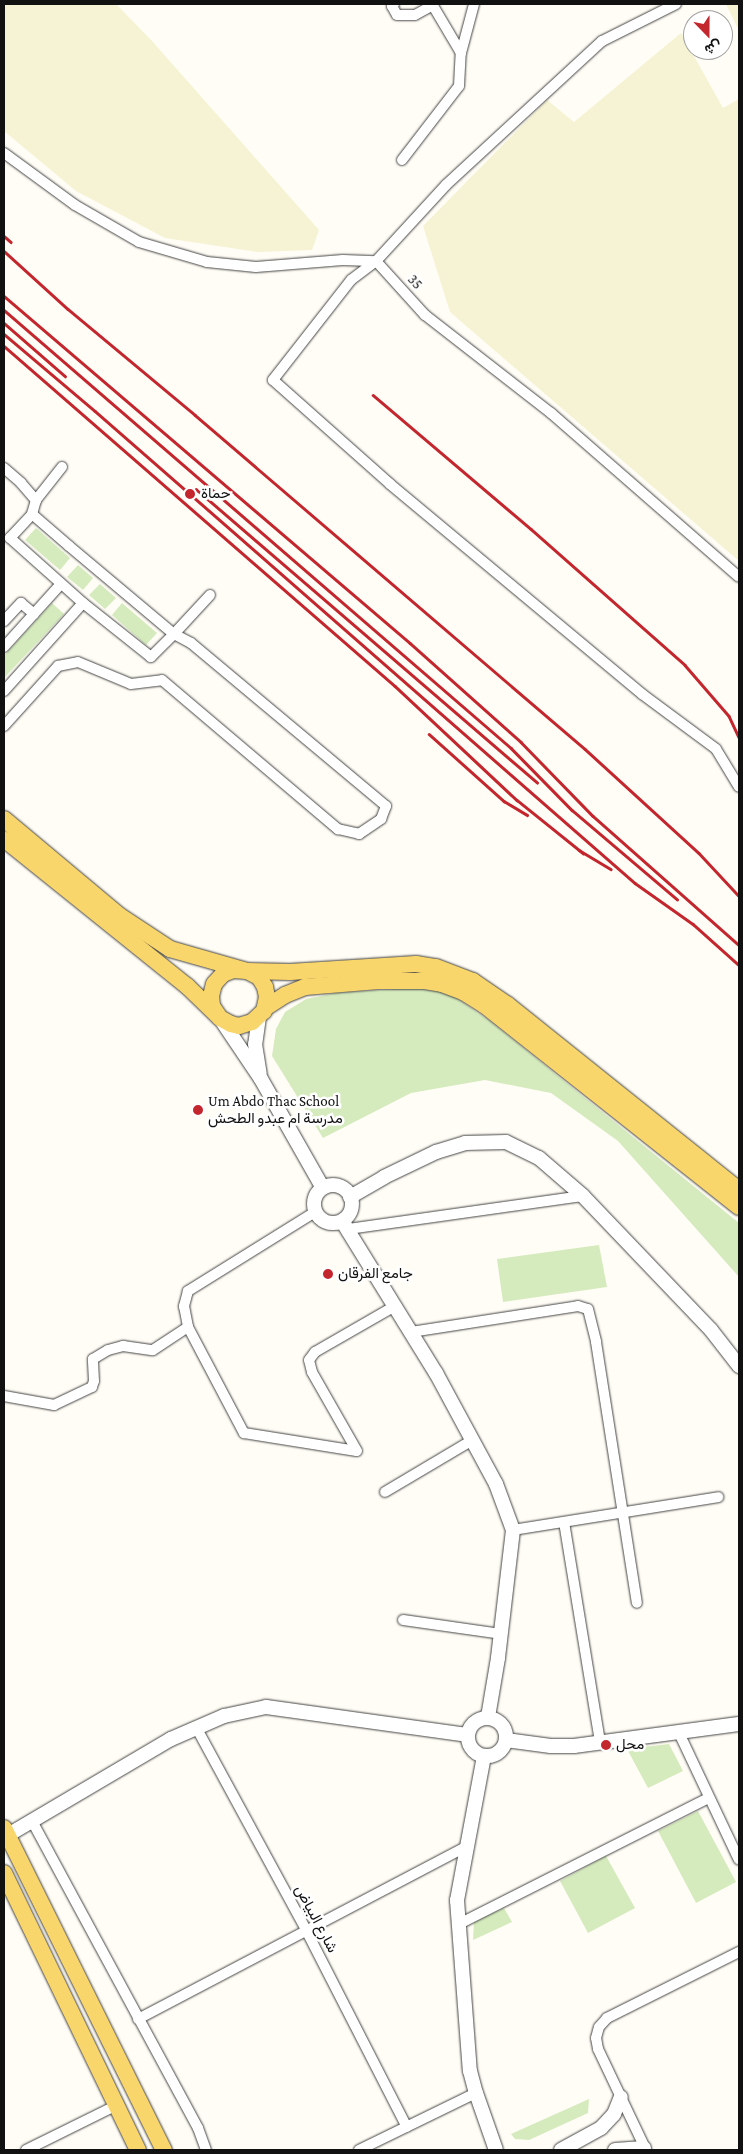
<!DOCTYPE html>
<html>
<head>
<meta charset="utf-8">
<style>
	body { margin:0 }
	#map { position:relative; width:743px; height:2154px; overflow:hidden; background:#fffdf5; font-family:"Crimson Pro",Vazirmatn,serif }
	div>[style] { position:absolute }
	.farmland>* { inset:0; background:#f6f3d4 }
	.green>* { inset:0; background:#d5ebbd }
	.roads { filter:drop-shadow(0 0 1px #444) drop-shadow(0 0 1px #444) }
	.minor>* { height:10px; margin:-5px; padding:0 5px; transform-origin:5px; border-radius:5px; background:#fff }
	.tertiary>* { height:14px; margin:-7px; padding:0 7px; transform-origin:7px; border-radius:7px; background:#fff }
	.tertiary>.ring { margin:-7px; padding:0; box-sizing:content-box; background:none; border:14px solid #fff; border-radius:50% }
	.primary>* { height:16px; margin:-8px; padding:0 8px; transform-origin:8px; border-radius:8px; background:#f9d66b }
	.rail>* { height:2.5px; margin:-1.25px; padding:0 1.25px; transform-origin:1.25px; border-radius:1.25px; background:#c4262e }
	.dots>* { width:14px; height:14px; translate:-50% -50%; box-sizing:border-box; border:2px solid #fff; border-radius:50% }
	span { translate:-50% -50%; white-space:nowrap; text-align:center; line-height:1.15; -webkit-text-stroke:5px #fff; paint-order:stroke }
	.street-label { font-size:15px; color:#111 }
	.poi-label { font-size:15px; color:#111 }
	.left { translate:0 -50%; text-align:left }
	.frame { position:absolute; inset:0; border:5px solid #111; pointer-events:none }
	.north { position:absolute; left:683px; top:10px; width:50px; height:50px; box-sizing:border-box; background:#fff; border:1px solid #a0a0a0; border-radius:50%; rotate:158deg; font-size:14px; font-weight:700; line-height:20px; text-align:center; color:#111 }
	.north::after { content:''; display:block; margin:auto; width:18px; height:22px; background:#c4262e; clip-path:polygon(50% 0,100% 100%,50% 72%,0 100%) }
</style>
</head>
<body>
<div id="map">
	<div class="farmland">
		<div style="clip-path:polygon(4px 4px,116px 4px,152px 41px,319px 230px,312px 250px,257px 252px,165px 238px,76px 191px,4px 131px)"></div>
		<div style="clip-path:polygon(726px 4px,739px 4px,739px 31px)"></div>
		<div style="clip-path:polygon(681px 33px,723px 108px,739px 99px,739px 561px,450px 312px,423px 226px,547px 100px,574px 122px)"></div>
	</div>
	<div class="green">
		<div style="clip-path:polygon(36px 528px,70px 558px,60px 570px,25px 540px)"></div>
		<div style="clip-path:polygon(78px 565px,93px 578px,83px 590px,67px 577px)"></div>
		<div style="clip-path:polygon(100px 584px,116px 598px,105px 609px,89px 595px)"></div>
		<div style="clip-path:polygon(52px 603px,64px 614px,4px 678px,4px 656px)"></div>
		<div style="clip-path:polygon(122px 603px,157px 633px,146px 645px,112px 615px)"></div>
		<div style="clip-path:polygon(413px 988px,449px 993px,490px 1021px,739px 1223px,739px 1277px,618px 1141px,551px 1093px,485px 1080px,411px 1093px,323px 1138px,272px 1056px,276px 1029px,285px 1012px,306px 999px,336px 993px)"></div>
		<div style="clip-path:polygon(599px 1245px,607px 1287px,503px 1302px,497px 1259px)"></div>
		<div style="clip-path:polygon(669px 1744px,683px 1771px,648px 1788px,627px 1749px)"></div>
		<div style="clip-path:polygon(698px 1811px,736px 1882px,696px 1903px,658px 1831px)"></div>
		<div style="clip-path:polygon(606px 1856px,635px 1908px,588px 1933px,560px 1881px)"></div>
		<div style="clip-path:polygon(504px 1908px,512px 1922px,473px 1940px,474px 1922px)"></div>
		<div style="clip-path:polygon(589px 2099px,588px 2113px,529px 2140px,515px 2139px,511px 2134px)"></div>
	</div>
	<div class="roads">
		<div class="minor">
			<div style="left:394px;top:4px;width:3px;rotate:135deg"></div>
			<div style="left:392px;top:6px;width:10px;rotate:61deg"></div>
			<div style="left:397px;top:15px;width:18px"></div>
			<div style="left:415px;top:15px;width:21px;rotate:-29deg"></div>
			<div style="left:676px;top:4px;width:83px;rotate:153.4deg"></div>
			<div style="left:602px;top:41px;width:212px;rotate:137.3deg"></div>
			<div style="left:446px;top:185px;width:103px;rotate:132.6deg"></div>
			<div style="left:376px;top:261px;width:73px;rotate:47.8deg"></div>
			<div style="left:425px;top:315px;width:160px;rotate:37.9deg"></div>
			<div style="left:551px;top:413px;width:249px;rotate:41.1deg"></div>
			<div style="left:461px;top:53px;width:51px;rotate:-75.1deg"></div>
			<div style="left:4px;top:153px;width:88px;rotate:36.2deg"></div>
			<div style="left:75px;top:205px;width:74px;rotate:30deg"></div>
			<div style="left:139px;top:242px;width:71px;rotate:16.4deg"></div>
			<div style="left:207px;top:262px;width:49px;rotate:5.8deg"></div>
			<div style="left:256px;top:267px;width:87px;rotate:-4.6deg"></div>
			<div style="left:343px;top:260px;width:33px;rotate:2deg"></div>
			<div style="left:402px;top:160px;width:93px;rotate:-52.4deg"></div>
			<div style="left:459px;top:86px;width:33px;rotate:-87deg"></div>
			<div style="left:461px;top:53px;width:57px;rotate:-120.6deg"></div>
			<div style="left:376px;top:261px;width:31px;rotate:143deg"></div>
			<div style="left:351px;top:280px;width:127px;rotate:128deg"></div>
			<div style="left:273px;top:380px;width:157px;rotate:41.6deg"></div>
			<div style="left:390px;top:484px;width:328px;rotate:39.8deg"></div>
			<div style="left:642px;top:694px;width:92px;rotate:36.6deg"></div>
			<div style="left:716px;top:749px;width:44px;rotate:58.8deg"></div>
			<div style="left:4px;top:468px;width:23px;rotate:41deg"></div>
			<div style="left:21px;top:483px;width:23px;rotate:49deg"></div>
			<div style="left:32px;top:514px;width:49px;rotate:40.9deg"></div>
			<div style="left:69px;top:546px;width:137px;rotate:40deg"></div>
			<div style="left:174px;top:634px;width:33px;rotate:135deg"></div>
			<div style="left:151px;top:657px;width:87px;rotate:-141.5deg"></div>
			<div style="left:83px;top:603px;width:98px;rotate:-138.3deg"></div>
			<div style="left:10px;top:538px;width:33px;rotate:-47deg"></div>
			<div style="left:32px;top:514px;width:15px;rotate:-74deg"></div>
			<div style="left:36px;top:500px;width:42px;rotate:-51.8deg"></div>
			<div style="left:4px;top:621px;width:25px;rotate:-47deg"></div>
			<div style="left:21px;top:603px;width:17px;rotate:40deg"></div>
			<div style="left:4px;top:647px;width:85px;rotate:-47.9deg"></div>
			<div style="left:4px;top:691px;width:118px;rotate:-48.1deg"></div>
			<div style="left:4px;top:726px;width:81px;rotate:-48deg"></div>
			<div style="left:58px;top:666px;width:20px;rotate:-11deg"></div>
			<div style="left:78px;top:662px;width:57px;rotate:22.5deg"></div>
			<div style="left:131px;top:684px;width:31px;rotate:-7deg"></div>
			<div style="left:162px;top:680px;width:231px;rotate:40.3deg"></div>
			<div style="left:338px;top:829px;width:22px;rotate:13deg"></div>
			<div style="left:359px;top:834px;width:27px;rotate:-34deg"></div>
			<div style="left:381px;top:819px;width:14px;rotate:-69deg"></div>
			<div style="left:386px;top:806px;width:254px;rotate:-140.1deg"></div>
			<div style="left:191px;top:643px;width:19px;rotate:-152deg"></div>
			<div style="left:174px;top:634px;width:53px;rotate:-47.3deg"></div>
			<div style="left:315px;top:1212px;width:150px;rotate:148.1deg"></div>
			<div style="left:188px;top:1291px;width:16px;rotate:105deg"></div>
			<div style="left:184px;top:1306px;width:21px;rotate:79deg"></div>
			<div style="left:188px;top:1327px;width:120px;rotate:62.2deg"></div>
			<div style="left:244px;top:1433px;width:114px;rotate:9.1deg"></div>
			<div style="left:348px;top:1229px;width:237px;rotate:-8deg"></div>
			<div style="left:411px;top:1332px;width:169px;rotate:-8.8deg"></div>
			<div style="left:578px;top:1306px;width:10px;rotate:17deg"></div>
			<div style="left:588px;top:1309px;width:34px;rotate:76deg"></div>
			<div style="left:596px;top:1342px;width:264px;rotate:81.1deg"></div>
			<div style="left:4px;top:1396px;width:51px;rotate:10.2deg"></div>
			<div style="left:54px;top:1405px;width:42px;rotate:-25.3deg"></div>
			<div style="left:92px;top:1387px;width:6px;rotate:-72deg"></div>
			<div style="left:94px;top:1381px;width:22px;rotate:-93deg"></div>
			<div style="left:93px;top:1359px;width:17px;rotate:-31deg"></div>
			<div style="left:108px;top:1350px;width:16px;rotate:-15deg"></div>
			<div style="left:123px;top:1346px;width:30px;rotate:8deg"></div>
			<div style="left:153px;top:1350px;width:42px;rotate:-33.3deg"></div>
			<div style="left:357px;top:1451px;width:91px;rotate:-119.7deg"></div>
			<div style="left:312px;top:1372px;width:12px;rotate:-104deg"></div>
			<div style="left:309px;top:1360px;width:10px;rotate:-53deg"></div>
			<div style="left:315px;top:1352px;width:92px;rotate:-29.9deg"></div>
			<div style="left:385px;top:1492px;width:100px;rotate:-30.7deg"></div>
			<div style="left:564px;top:1522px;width:224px;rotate:80.7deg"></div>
			<div style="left:513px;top:1530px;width:208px;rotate:-9.1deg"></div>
			<div style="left:403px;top:1620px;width:99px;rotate:8.1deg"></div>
			<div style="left:196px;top:1727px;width:231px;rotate:61.5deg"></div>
			<div style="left:306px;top:1930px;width:221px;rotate:62.9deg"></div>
			<div style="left:679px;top:1733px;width:140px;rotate:64.7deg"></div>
			<div style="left:32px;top:1821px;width:349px;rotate:61.6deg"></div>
			<div style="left:198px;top:2128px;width:23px;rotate:70deg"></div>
			<div style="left:459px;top:1924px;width:279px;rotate:-26.8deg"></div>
			<div style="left:138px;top:2019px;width:369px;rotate:-27.7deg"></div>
			<div style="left:26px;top:2150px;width:99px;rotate:-26.3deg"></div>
			<div style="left:359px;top:2150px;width:130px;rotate:-26deg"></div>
			<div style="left:646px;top:2150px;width:112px;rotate:-115.4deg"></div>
			<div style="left:598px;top:2049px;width:11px;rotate:-100deg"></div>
			<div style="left:596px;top:2038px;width:11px;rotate:-75deg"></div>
			<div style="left:599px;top:2027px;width:12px;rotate:-48deg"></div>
			<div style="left:607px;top:2018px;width:148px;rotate:-26.6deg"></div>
		</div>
		<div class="tertiary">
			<div style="left:259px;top:1017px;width:27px;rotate:98deg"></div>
			<div style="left:255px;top:1044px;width:30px;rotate:81deg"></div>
			<div style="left:220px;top:1018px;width:73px;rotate:56.1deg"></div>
			<div style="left:261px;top:1079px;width:125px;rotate:60.4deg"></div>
			<div class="ring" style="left:314px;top:1185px;width:24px;height:24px"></div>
			<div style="left:350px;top:1197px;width:39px;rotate:-30deg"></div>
			<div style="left:384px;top:1177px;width:58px;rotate:-25.7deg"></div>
			<div style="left:436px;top:1152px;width:30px;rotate:-17deg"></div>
			<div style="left:465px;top:1143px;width:41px;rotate:-1.4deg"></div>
			<div style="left:506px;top:1142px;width:37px;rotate:26deg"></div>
			<div style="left:539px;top:1158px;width:58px;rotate:40.8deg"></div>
			<div style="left:583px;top:1196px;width:185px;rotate:46.3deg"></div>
			<div style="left:711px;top:1330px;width:46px;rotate:52.1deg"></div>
			<div style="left:342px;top:1221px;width:179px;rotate:58.3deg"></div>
			<div style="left:436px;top:1373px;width:126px;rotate:61.6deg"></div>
			<div style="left:496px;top:1484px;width:49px;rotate:69.7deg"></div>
			<div style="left:513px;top:1530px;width:129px;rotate:96.7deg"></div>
			<div style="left:498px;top:1658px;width:60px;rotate:99.6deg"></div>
			<div class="ring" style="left:468px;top:1718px;width:24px;height:24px"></div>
			<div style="left:506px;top:1740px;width:45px;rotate:7.6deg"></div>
			<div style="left:551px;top:1746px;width:23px"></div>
			<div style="left:574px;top:1746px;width:166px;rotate:-7.6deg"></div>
			<div style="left:484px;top:1756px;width:147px;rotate:100.6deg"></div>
			<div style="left:457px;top:1900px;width:171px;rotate:85.7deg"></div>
			<div style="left:470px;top:2071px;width:23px;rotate:75deg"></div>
			<div style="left:476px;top:2093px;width:60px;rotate:70.7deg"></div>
			<div style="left:8px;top:1835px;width:189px;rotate:-30.5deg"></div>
			<div style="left:171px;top:1739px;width:58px;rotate:-23.5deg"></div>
			<div style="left:224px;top:1716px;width:43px;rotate:-12.1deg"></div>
			<div style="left:266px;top:1707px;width:203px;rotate:7.9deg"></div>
			<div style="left:561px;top:2150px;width:46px;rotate:-28.8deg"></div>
			<div style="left:601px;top:2128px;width:19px;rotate:-47deg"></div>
			<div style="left:614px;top:2114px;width:18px;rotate:-68deg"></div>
			<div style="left:615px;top:2150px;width:29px;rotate:-4deg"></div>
		</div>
		<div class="primary">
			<div style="left:4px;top:819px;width:151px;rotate:39.9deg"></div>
			<div style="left:120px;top:916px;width:60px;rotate:33.4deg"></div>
			<div style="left:170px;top:949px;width:80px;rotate:15.9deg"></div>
			<div style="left:247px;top:971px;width:43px;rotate:1.3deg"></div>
			<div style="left:290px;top:972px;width:126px;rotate:-3.6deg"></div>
			<div style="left:416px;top:964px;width:20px;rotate:9deg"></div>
			<div style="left:436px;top:967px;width:40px;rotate:21deg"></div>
			<div style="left:473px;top:981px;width:42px;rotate:34.4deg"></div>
			<div style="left:508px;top:1005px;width:296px;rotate:38.7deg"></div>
			<div style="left:4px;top:839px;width:235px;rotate:38.8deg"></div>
			<div style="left:187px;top:986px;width:46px;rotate:44.1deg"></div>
			<div style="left:220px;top:1018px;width:13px;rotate:29deg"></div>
			<div style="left:231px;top:1024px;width:8px;rotate:14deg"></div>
			<div style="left:239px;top:1026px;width:14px;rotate:-17deg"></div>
			<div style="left:252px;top:1022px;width:16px;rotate:-43deg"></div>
			<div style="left:264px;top:1011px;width:14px;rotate:-78deg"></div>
			<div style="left:267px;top:997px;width:10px;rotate:-101deg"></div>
			<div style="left:265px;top:987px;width:12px;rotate:-121deg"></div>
			<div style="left:259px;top:977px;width:13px;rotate:-153deg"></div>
			<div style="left:247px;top:971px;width:14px;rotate:-176deg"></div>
			<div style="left:233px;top:970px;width:11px;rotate:158deg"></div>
			<div style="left:223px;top:974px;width:13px;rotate:132deg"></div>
			<div style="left:214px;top:984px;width:12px;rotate:104deg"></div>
			<div style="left:211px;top:996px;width:10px;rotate:84deg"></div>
			<div style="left:212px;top:1006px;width:14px;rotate:56deg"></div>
			<div style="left:265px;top:1008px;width:24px;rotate:-33deg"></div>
			<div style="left:285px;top:995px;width:22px;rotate:-22deg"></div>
			<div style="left:305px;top:987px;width:74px;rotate:-4.6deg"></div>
			<div style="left:379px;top:981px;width:46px"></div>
			<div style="left:425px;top:981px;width:17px;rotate:10deg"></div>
			<div style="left:442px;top:984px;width:22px;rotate:21deg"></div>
			<div style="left:463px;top:992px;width:25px;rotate:32deg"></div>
			<div style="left:484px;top:1005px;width:325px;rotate:38.4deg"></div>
			<div style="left:4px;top:1828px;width:360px;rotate:63.6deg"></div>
			<div style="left:4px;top:1873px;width:308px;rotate:64.2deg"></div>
		</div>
	</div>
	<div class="rail">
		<div style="left:4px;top:236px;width:9px;rotate:41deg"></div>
		<div style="left:4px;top:251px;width:86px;rotate:42.2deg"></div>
		<div style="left:68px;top:309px;width:165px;rotate:39.8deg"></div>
		<div style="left:195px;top:415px;width:513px;rotate:40.58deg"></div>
		<div style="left:585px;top:749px;width:154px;rotate:42.4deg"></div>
		<div style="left:699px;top:853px;width:59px;rotate:47.1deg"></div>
		<div style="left:4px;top:296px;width:534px;rotate:40.52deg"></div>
		<div style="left:410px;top:643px;width:149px;rotate:41.7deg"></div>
		<div style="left:521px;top:742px;width:103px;rotate:45.8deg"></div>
		<div style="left:593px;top:816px;width:195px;rotate:41.5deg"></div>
		<div style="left:4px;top:310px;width:670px;rotate:40.82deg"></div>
		<div style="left:511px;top:748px;width:87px;rotate:45.5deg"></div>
		<div style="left:572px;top:810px;width:138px;rotate:40.3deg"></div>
		<div style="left:4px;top:323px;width:81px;rotate:41deg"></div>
		<div style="left:4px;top:334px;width:119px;rotate:40.2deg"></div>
		<div style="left:95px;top:411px;width:717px;rotate:41.16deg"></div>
		<div style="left:635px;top:883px;width:71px;rotate:35.3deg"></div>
		<div style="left:693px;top:924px;width:62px;rotate:41.7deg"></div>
		<div style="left:4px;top:346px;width:518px;rotate:41.01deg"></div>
		<div style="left:395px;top:686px;width:167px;rotate:43.1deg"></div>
		<div style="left:517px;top:800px;width:85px;rotate:38.8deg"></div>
		<div style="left:373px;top:395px;width:207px;rotate:40.3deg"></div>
		<div style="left:531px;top:529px;width:205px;rotate:41.4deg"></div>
		<div style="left:685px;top:665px;width:67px;rotate:49.2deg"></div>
		<div style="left:729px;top:716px;width:23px;rotate:65deg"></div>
		<div style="left:196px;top:489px;width:450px;rotate:40.7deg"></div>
		<div style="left:429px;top:734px;width:101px;rotate:41.8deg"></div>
		<div style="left:504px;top:801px;width:27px;rotate:31deg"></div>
		<div style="left:579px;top:850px;width:37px;rotate:31deg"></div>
	</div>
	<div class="dots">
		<div style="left:190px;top:494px;background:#c4262e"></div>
		<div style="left:198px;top:1110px;background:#c4262e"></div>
		<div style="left:328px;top:1274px;background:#c4262e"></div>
		<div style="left:606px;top:1745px;background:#c4262e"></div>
	</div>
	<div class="street-label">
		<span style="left:415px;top:282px;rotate:48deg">35</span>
		<span style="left:316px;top:1919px;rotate:62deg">شارع البياض</span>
	</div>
	<div class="poi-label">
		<span class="left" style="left:201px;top:494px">حماة</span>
		<span class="left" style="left:208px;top:1110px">Um Abdo Thac School<br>مدرسة ام عبدو الطحش</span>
		<span class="left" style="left:338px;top:1274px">جامع الفرقان</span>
		<span class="left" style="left:616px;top:1745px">محل</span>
	</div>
	<div class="frame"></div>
	<div class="north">ش</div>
</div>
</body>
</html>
